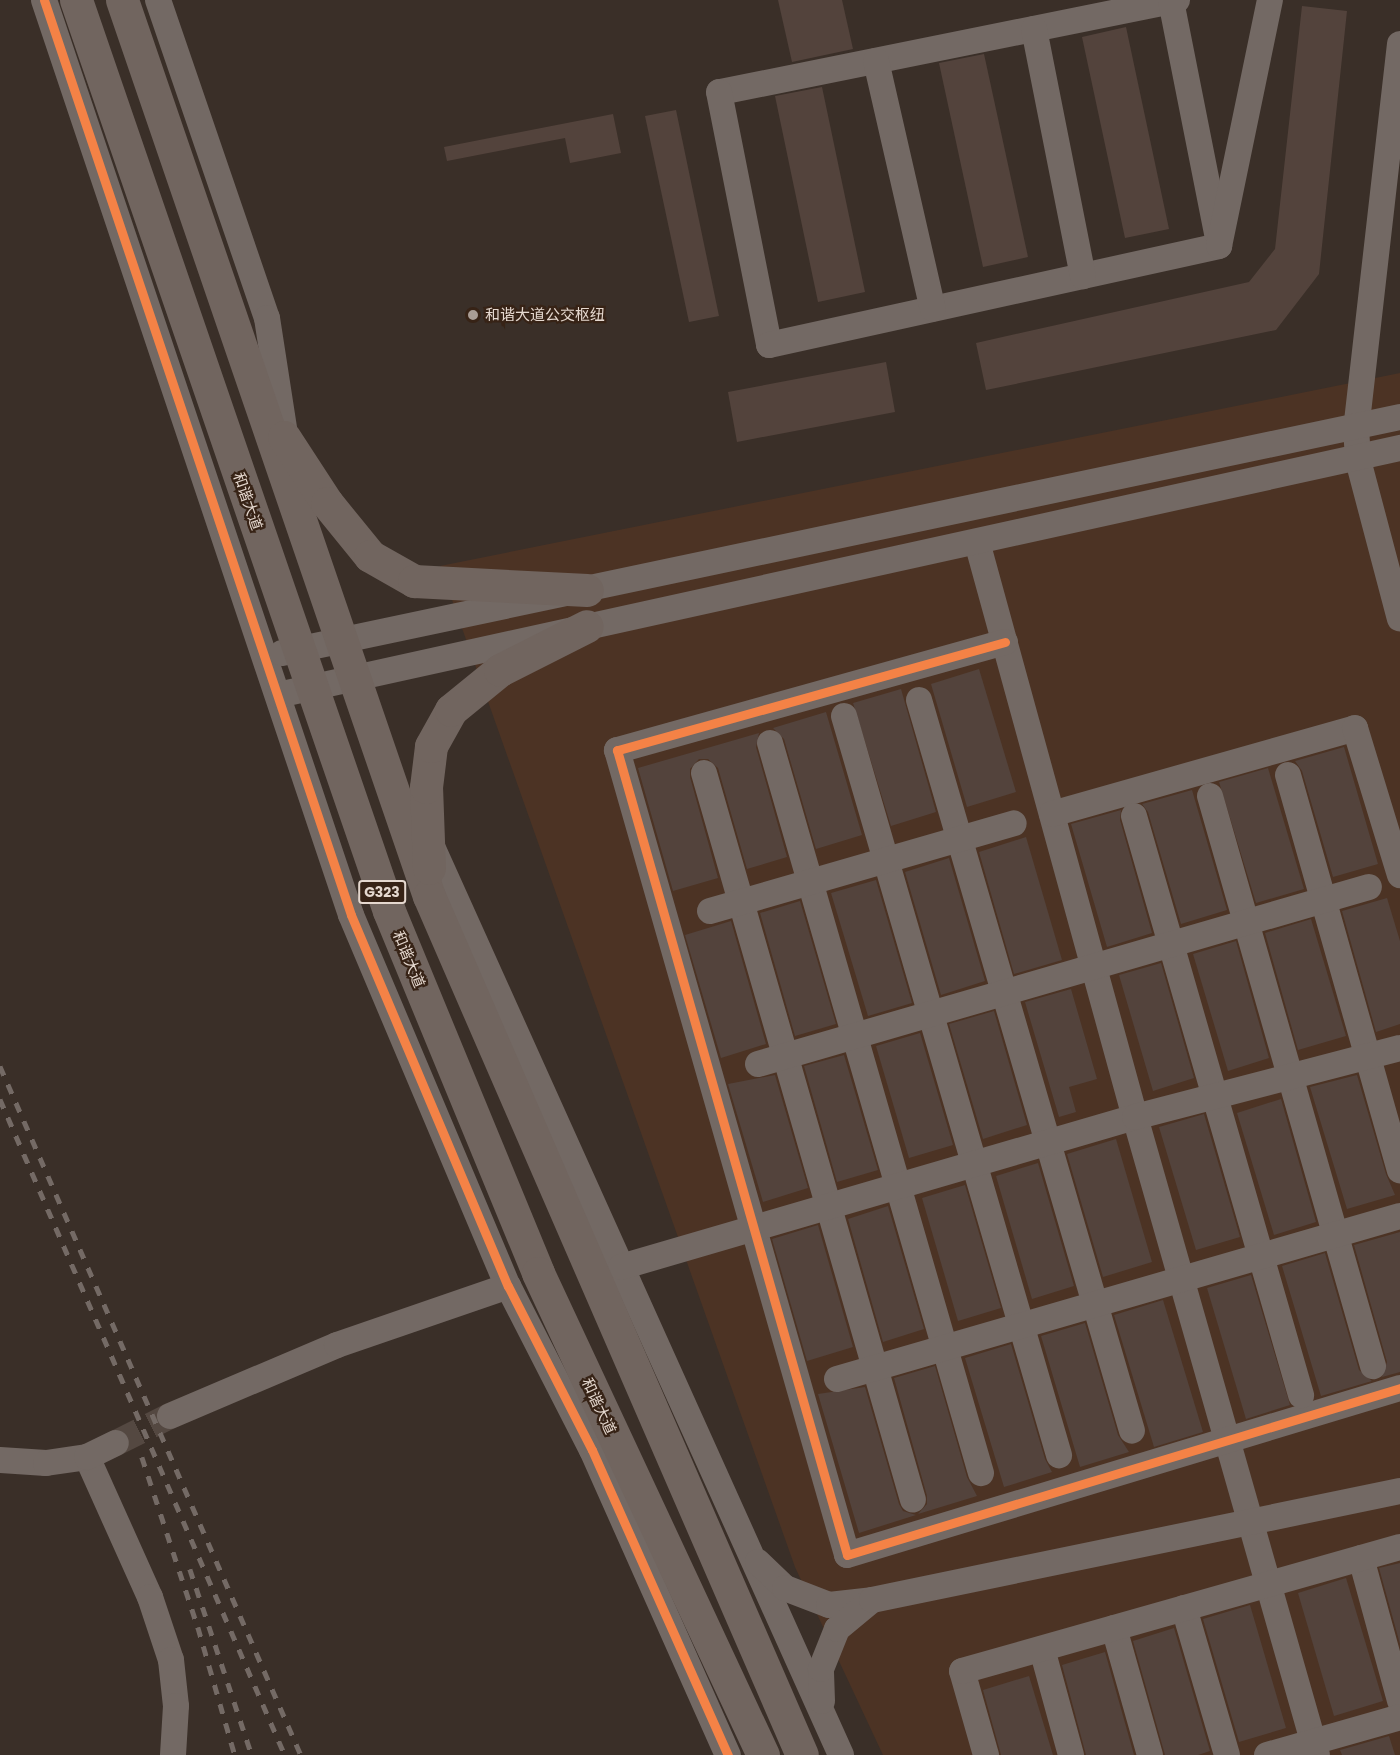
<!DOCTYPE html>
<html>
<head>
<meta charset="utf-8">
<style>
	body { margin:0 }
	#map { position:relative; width:1400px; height:1755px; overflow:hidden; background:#3a2f28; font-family:Poppins,"Noto Sans SC",sans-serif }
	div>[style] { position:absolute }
	.built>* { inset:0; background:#4c3324 }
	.building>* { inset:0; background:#53433c }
	.minor-tunnel>* { height:26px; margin-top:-13px; transform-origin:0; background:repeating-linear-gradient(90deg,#544841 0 26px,transparent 0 39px) }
	.minor>* { height:26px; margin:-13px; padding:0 13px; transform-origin:13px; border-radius:13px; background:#736964 }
	.highway>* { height:33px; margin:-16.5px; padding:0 16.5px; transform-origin:16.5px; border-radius:16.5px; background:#71655f }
	.rail>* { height:4.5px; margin-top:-2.25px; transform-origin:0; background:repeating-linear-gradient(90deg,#746a65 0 10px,transparent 0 20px) }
	.cycleway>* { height:9px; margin:-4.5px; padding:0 4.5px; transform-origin:4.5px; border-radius:4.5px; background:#f48246 }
	.dots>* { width:16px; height:16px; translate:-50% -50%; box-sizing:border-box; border:3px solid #372316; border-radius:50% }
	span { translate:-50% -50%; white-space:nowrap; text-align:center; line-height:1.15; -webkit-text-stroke:4.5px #372316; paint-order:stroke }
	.shield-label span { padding:2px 4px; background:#372316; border:2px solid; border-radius:4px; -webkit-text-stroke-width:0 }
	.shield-label { font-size:14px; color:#e5d8cf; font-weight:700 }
	.poi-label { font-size:15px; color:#e5d8cf }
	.left { translate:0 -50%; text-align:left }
	.street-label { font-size:15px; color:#e5d8cf }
</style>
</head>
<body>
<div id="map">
	<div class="built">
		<div style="clip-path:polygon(1400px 373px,1400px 1755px,883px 1755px,795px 1567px,440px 566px)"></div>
	</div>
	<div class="building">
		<div style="clip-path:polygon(778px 0,842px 0,853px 49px,792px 62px)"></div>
		<div style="clip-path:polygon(1302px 6px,1347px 11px,1319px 274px,1276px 330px,986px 390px,976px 343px,1249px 282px,1275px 249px)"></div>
		<div style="clip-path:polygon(1126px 27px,1169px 229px,1125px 238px,1082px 37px)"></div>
		<div style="clip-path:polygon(984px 54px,1028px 257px,983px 267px,939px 63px)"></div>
		<div style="clip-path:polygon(822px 87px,865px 292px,818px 302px,775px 96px)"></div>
		<div style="clip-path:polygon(676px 110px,719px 316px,689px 322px,645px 116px)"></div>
		<div style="clip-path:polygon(613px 114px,621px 153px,570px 163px,565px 138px,447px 161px,444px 147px)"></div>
		<div style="clip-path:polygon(886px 362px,895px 412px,737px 442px,728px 392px)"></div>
		<div style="clip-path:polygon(979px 669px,1016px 792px,967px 807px,931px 684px)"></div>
		<div style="clip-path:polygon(901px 689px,936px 812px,891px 826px,853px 703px)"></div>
		<div style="clip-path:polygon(826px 712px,862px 835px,816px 849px,784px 739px,773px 728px)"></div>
		<div style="clip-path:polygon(759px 733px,756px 747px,787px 857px,747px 869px,718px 768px,708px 759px,699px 759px,690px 769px,690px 777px,718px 878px,673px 891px,638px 768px)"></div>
		<div style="clip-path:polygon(1344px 747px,1378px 864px,1333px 877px,1302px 771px,1295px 761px)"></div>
		<div style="clip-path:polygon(1268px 768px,1304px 889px,1256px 903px,1219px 782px)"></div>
		<div style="clip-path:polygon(1192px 790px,1227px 910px,1181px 924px,1148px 812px,1142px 804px)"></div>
		<div style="clip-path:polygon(1121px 810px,1120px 820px,1152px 933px,1107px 947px,1071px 824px)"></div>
		<div style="clip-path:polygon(1026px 837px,1062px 960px,1014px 974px,979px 852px)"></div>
		<div style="clip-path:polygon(949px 858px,985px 981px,941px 995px,905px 872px)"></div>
		<div style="clip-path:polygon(876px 880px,912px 1003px,868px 1016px,831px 893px)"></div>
		<div style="clip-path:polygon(1387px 898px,1400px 941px,1400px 1024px,1376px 1032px,1342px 911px)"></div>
		<div style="clip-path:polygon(800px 901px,836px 1024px,795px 1036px,760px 913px)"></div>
		<div style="clip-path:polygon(1311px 919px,1346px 1036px,1298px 1050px,1265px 933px)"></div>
		<div style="clip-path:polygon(731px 921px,766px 1044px,721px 1058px,685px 935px)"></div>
		<div style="clip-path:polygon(1236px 941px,1269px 1058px,1228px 1071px,1193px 954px)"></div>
		<div style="clip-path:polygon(1161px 963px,1194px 1078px,1153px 1091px,1119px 975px)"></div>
		<div style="clip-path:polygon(1071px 989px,1097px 1079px,1069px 1087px,1076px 1112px,1059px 1117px,1025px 1002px)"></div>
		<div style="clip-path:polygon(994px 1011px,1027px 1125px,983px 1139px,949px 1024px)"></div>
		<div style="clip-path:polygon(920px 1033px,953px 1145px,909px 1158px,876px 1046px)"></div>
		<div style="clip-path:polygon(844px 1055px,878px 1170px,837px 1182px,804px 1066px)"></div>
		<div style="clip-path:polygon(775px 1075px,808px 1188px,763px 1202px,728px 1084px)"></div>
		<div style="clip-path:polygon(1357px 1075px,1386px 1174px,1395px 1195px,1347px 1209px,1310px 1087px)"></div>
		<div style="clip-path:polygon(1281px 1099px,1316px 1222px,1274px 1235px,1237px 1113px)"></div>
		<div style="clip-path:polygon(1204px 1114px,1240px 1237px,1196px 1250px,1159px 1127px)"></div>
		<div style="clip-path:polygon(1116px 1139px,1152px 1262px,1103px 1277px,1067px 1154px)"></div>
		<div style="clip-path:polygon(1038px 1163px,1074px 1286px,1032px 1299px,996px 1176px)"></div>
		<div style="clip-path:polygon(965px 1185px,1001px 1308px,958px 1321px,922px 1198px)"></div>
		<div style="clip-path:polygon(888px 1206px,924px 1329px,883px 1342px,848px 1219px)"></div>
		<div style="clip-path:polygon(818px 1225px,853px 1347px,807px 1361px,772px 1239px)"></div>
		<div style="clip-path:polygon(1400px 1232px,1400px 1372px,1382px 1377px,1387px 1362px,1354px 1245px)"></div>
		<div style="clip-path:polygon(1325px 1253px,1359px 1370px,1372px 1381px,1321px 1396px,1282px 1266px)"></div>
		<div style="clip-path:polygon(1251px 1275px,1290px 1405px,1246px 1419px,1207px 1288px)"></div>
		<div style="clip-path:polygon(1163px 1300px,1203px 1432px,1154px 1447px,1114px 1315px)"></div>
		<div style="clip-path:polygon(1085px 1323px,1118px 1435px,1129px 1452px,1080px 1467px,1041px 1336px)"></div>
		<div style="clip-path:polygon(1011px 1344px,1045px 1459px,1052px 1472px,1004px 1487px,965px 1358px)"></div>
		<div style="clip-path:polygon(935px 1366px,967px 1477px,977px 1496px,918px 1514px,927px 1504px,927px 1496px,894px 1378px)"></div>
		<div style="clip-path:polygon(865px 1387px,899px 1504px,903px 1511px,916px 1515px,859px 1533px,818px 1394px)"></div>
		<div style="clip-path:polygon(1400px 1563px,1400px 1644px,1379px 1568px)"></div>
		<div style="clip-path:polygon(1346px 1578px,1383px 1701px,1334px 1716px,1298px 1593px)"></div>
		<div style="clip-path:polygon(1250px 1605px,1286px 1728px,1239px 1742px,1203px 1619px)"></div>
		<div style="clip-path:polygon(1174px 1628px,1210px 1751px,1198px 1755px,1165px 1755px,1133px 1641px)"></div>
		<div style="clip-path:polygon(1105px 1652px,1134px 1755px,1086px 1755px,1062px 1665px)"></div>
		<div style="clip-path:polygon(1029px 1676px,1053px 1755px,1001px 1755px,983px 1690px)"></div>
		<div style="clip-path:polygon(1389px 1736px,1395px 1755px,1342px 1755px,1340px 1750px)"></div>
	</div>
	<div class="minor-tunnel">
		<div style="left:116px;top:1443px;width:60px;rotate:-26.6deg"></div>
	</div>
	<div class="minor">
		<div style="left:44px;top:0;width:965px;rotate:71.45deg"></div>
		<div style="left:351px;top:915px;width:403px;rotate:67.1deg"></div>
		<div style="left:508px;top:1286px;width:184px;rotate:62.9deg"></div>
		<div style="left:592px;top:1450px;width:334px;rotate:66deg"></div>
		<div style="left:158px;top:0;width:336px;rotate:71.1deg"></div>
		<div style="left:267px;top:318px;width:131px;rotate:81.2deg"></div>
		<div style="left:1177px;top:0;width:467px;rotate:168.6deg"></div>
		<div style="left:719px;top:92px;width:258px;rotate:78.8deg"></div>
		<div style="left:769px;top:345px;width:461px;rotate:-12.4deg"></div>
		<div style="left:1171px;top:1px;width:237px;rotate:78.8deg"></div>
		<div style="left:1034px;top:29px;width:252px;rotate:78.8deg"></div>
		<div style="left:1400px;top:44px;width:388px;rotate:96.5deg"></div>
		<div style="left:1356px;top:429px;width:31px;rotate:86deg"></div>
		<div style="left:1358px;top:460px;width:164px;rotate:75.2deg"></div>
		<div style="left:876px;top:61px;width:254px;rotate:77.1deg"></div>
		<div style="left:1219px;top:246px;width:251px;rotate:-78.3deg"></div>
		<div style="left:977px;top:542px;width:596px;rotate:74.64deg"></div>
		<div style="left:1135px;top:1117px;width:663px;rotate:74.08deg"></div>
		<div style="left:1005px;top:642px;width:403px;rotate:164.4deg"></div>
		<div style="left:617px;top:750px;width:837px;rotate:74.05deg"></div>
		<div style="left:847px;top:1555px;width:578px;rotate:-16.8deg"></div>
		<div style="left:282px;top:653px;width:1143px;rotate:-11.92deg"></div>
		<div style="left:278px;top:695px;width:1149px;rotate:-12.42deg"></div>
		<div style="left:919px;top:700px;width:761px;rotate:73.75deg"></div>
		<div style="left:844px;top:716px;width:770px;rotate:73.78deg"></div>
		<div style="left:770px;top:743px;width:760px;rotate:73.88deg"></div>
		<div style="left:704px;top:773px;width:756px;rotate:73.96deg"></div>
		<div style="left:1288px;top:775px;width:411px;rotate:74.2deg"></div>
		<div style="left:1210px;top:796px;width:593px;rotate:74.04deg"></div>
		<div style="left:1052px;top:814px;width:315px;rotate:-15.8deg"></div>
		<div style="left:1355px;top:728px;width:154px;rotate:73deg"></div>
		<div style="left:1134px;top:816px;width:603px;rotate:73.91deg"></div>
		<div style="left:430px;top:842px;width:1001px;rotate:65.76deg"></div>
		<div style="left:710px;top:911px;width:316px;rotate:-16.1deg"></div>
		<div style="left:758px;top:1064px;width:636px;rotate:-16.16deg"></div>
		<div style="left:621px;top:1267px;width:535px;rotate:-16.27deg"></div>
		<div style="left:1135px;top:1117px;width:274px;rotate:-14.6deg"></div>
		<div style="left:837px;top:1379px;width:586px;rotate:-16.15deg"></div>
		<div style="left:170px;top:1416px;width:181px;rotate:-23deg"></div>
		<div style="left:337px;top:1345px;width:181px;rotate:-19deg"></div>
		<div style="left:87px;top:1457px;width:154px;rotate:65.8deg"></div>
		<div style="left:150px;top:1597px;width:66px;rotate:71.6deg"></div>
		<div style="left:171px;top:1660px;width:46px;rotate:83.8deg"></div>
		<div style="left:176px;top:1706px;width:49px;rotate:93.5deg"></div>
		<div style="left:0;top:1460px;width:46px;rotate:3.7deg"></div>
		<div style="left:46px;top:1463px;width:41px;rotate:-8.3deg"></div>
		<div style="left:87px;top:1457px;width:32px;rotate:-26deg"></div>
		<div style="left:1361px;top:1558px;width:148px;rotate:74.7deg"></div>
		<div style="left:758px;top:1562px;width:37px;rotate:44deg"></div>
		<div style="left:785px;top:1588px;width:47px;rotate:21.1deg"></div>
		<div style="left:829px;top:1605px;width:43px;rotate:-6.6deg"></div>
		<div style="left:1184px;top:1608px;width:153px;rotate:73.7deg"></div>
		<div style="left:1114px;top:1628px;width:132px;rotate:74.2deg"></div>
		<div style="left:1042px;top:1649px;width:110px;rotate:74.7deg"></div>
		<div style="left:822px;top:1701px;width:32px;rotate:-92deg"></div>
		<div style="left:821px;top:1669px;width:43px;rotate:-68.2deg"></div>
		<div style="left:837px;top:1629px;width:45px;rotate:-39.6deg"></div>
		<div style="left:872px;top:1600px;width:539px;rotate:-11.66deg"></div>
		<div style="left:986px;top:1755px;width:87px;rotate:-105.9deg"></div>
		<div style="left:962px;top:1671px;width:455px;rotate:-15.8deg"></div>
		<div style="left:1267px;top:1755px;width:138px;rotate:-15.9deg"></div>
	</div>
	<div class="highway">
		<div style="left:76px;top:0;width:963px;rotate:71.04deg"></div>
		<div style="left:389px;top:911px;width:391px;rotate:67.6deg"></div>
		<div style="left:538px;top:1273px;width:532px;rotate:64.98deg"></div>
		<div style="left:122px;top:0;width:947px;rotate:71.09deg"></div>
		<div style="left:429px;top:896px;width:936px;rotate:66.53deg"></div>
		<div style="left:284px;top:437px;width:79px;rotate:56.9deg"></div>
		<div style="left:327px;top:503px;width:68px;rotate:50.9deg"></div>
		<div style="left:370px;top:556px;width:51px;rotate:29.6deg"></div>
		<div style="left:414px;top:581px;width:173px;rotate:3deg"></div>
		<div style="left:429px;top:868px;width:81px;rotate:-92.1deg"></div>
		<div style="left:426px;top:787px;width:41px;rotate:-83deg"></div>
		<div style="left:431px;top:746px;width:41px;rotate:-60.9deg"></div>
		<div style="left:451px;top:710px;width:63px;rotate:-39.2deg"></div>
		<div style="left:500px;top:670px;width:97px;rotate:-26.8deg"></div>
	</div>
	<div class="rail">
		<div style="left:0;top:1066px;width:752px;rotate:66.4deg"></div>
		<div style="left:0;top:1099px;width:715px;rotate:66.52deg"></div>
		<div style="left:142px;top:1457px;width:179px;rotate:71.8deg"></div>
		<div style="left:198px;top:1627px;width:133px;rotate:73.9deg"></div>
		<div style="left:190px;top:1569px;width:196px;rotate:71.6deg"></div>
	</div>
	<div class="cycleway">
		<div style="left:44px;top:0;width:965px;rotate:71.45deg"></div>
		<div style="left:351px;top:915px;width:403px;rotate:67.1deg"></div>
		<div style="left:508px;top:1286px;width:184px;rotate:62.9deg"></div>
		<div style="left:592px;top:1450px;width:334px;rotate:66deg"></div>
		<div style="left:1005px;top:642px;width:403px;rotate:164.4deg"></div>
		<div style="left:617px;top:750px;width:837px;rotate:74.05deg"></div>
		<div style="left:847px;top:1555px;width:578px;rotate:-16.8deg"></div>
	</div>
	<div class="dots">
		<div style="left:473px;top:315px;background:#a99d95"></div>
	</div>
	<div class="shield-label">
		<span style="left:382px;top:892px">G323</span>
	</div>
	<div class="poi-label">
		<span class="left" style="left:485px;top:315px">和谐大道公交枢纽</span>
	</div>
	<div class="street-label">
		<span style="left:248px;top:501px;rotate:71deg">和谐大道</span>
		<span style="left:409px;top:959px;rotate:68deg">和谐大道</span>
		<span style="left:599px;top:1406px;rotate:65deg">和谐大道</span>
	</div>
</div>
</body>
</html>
